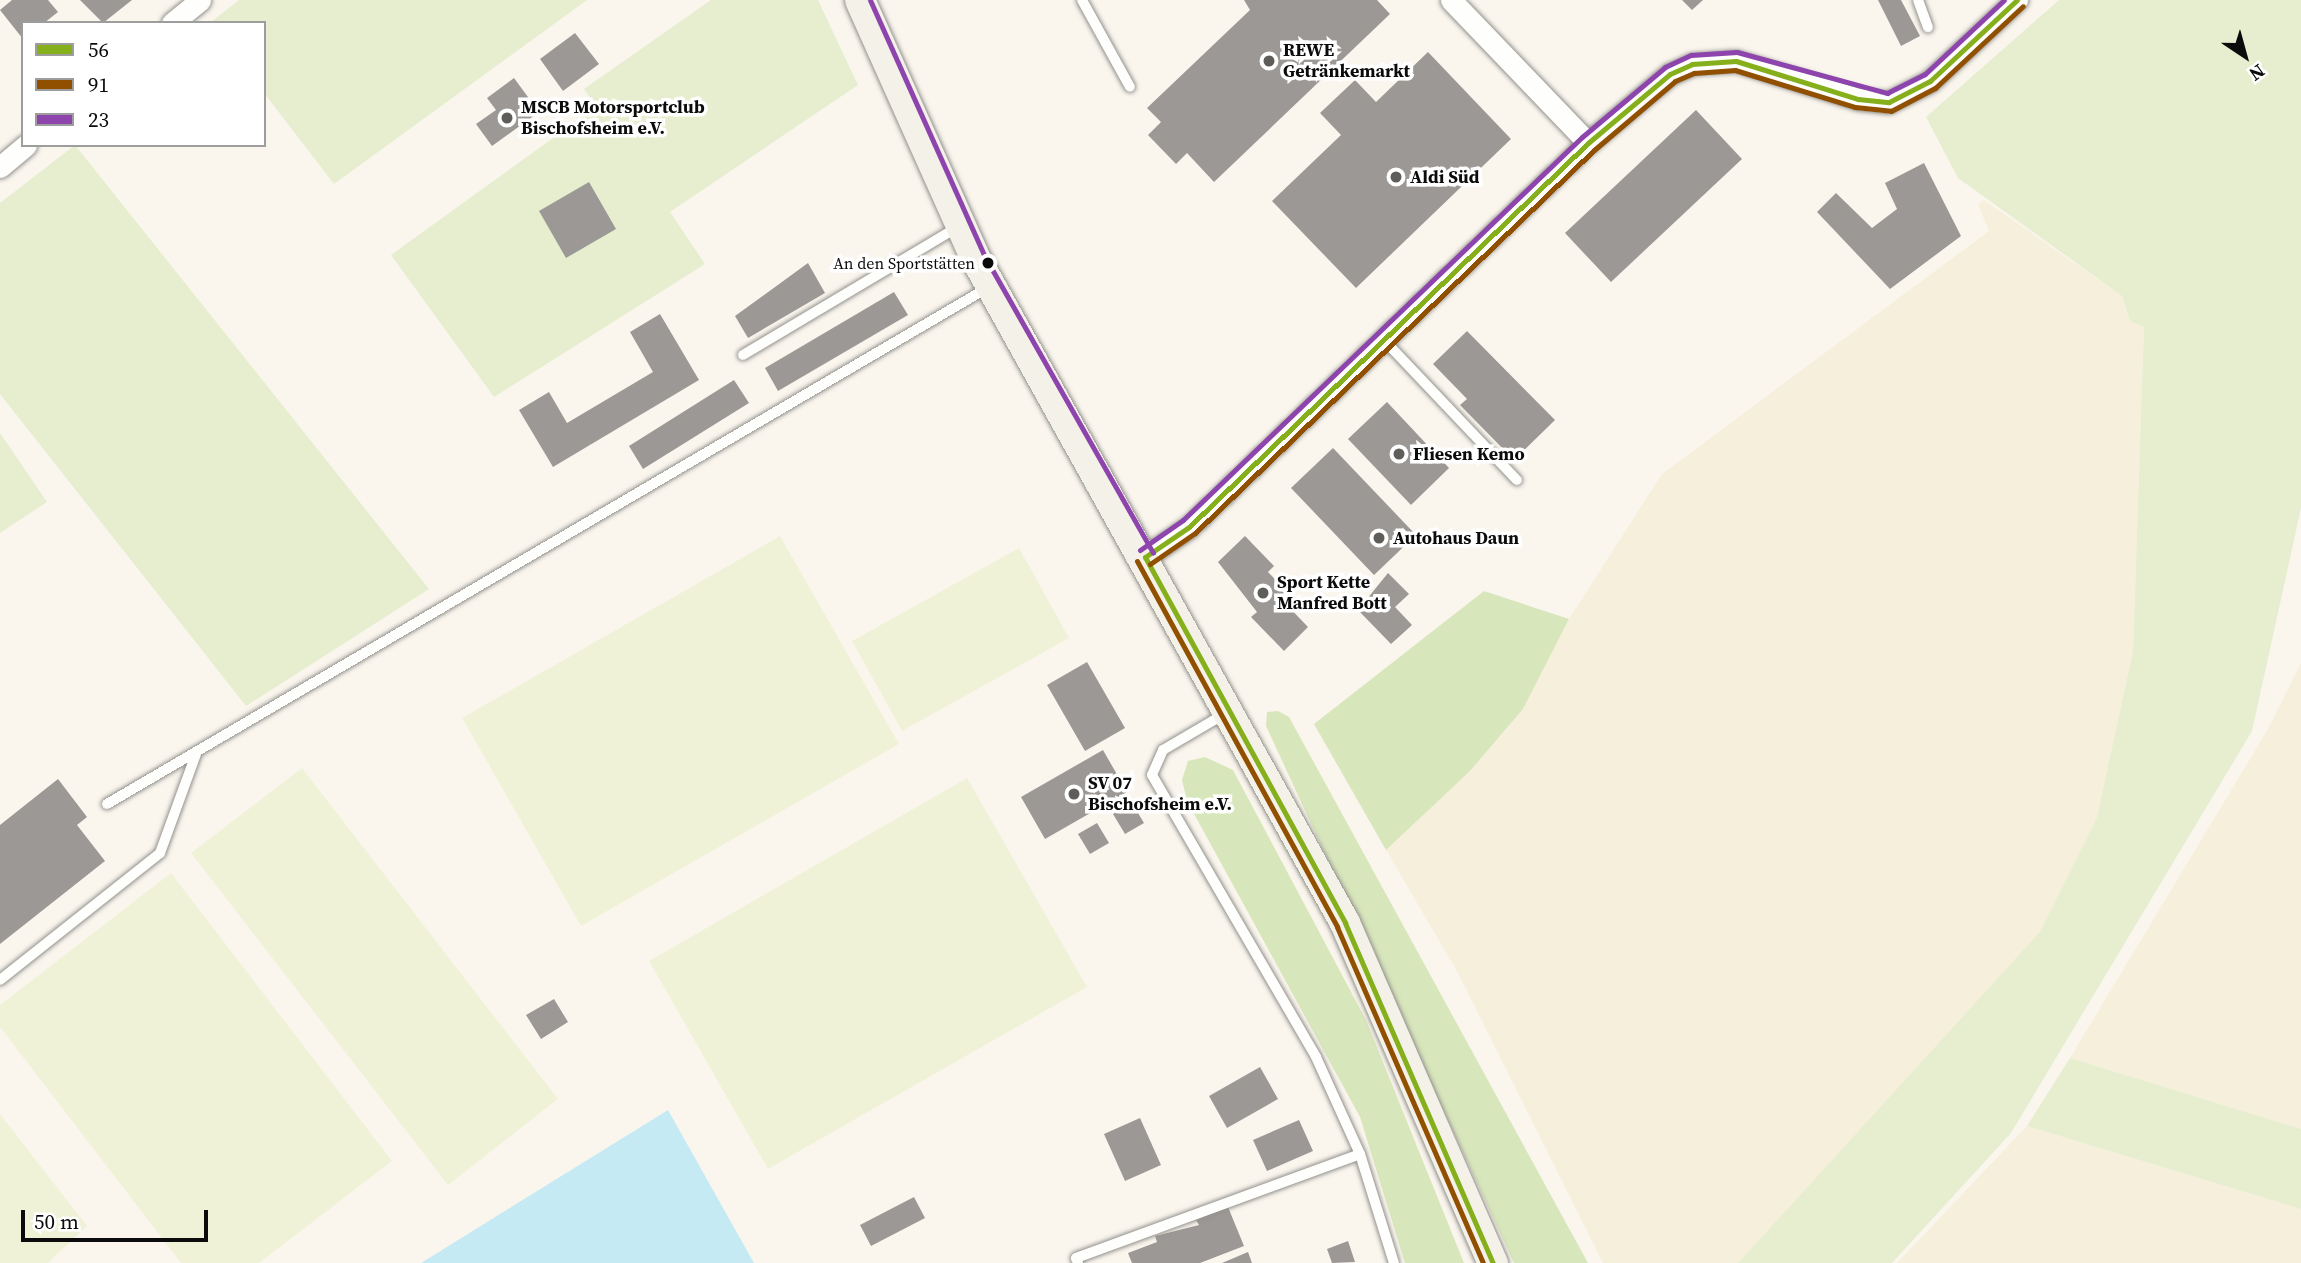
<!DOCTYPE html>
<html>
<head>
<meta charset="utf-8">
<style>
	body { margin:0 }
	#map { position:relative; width:2301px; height:1263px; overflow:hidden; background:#faf6ee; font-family:"Source Serif 4",serif }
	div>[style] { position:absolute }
	.farmland>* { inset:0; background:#f6efdb }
	.green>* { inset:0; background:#e6eecf }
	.forest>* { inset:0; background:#d8e6bc }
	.pitch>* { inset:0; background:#f0f2d8 }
	.water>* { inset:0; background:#c6eaf3 }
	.building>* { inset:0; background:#9c9895 }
	.roads { filter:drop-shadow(0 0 2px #93918d) drop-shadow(0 0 2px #93918d) }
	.lane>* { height:10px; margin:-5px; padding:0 5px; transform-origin:5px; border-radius:5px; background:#fefefc }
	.street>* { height:21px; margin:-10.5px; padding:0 10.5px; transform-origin:10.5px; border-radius:10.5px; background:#fefefc }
	.secondary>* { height:30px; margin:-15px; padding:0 15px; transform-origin:15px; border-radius:15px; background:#f4f1e8 }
	.bus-1>* { height:5px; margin:-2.5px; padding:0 2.5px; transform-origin:2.5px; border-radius:2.5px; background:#86af1c }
	.bus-2>* { height:5px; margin:-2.5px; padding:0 2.5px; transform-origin:2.5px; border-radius:2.5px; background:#914f00 }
	.bus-3>* { height:5px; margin:-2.5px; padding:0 2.5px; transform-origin:2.5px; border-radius:2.5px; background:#8e44ad }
	.dots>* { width:19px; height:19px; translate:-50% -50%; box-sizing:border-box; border:4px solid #fff; border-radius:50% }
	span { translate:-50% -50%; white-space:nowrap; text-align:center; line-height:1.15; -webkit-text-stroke:7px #fff; paint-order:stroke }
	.bus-label { font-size:16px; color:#0b0b0b }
	.right { translate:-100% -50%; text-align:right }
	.poi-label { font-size:18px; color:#0b0b0b; font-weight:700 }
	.left { translate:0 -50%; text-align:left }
	.legend { position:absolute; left:21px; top:21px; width:245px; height:126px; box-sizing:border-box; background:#fff; border:2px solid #9d9d9d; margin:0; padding:9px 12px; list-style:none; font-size:21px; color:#0b0b0b }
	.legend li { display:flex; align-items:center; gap:14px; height:35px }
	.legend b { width:35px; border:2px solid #9d9d9d }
	.north { position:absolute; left:2210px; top:21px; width:70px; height:70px; -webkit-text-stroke:5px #fff; paint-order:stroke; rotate:144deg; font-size:19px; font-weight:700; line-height:28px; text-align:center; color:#0b0b0b }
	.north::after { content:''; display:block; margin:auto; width:24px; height:32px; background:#0b0b0b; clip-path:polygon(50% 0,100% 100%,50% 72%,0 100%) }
	.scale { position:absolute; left:21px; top:1210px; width:187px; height:32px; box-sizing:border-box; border:4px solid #0b0b0b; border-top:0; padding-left:9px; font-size:21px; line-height:24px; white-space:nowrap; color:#0b0b0b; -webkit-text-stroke:5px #fff; paint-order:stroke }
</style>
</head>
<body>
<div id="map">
	<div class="farmland">
		<div style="clip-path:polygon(1984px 200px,2122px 296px,2130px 321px,2144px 327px,2133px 651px,2097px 817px,2040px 933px,1738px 1263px,1603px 1263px,1458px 973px,1386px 850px,1470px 771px,1523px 709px,1569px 619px,1662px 474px,1989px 231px,1978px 205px)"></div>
		<div style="clip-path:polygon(2301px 663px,2301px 1129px,2070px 1058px,2268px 729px)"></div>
		<div style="clip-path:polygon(2027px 1126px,2301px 1209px,2301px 1263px,1897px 1263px)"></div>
	</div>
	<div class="green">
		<div style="clip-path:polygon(239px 0,587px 0,334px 184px,264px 93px,264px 23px,211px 22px)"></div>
		<div style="clip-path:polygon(711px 0,818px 0,858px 85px,670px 212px,705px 264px,494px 397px,391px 255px,596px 107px,584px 89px)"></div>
		<div style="clip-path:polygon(2059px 0,2301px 0,2301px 508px,2252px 731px,2011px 1133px,1892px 1263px,1738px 1263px,2040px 932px,2097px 817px,2133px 651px,2144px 327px,2130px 321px,2122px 296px,1958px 178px,1926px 117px)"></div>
		<div style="clip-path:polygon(75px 145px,429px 589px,246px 706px,0 394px,0 203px)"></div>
		<div style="clip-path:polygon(0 433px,47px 502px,0 533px)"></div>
		<div style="clip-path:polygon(2070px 1058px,2301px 1129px,2301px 1209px,2027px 1126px)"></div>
	</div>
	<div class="forest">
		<div style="clip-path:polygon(1484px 591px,1569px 619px,1523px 709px,1470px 771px,1386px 850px,1314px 724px)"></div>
		<div style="clip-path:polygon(1278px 711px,1289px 717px,1588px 1263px,1514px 1263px,1266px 726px,1267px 712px)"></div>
		<div style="clip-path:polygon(1205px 757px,1233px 770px,1366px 1020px,1464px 1263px,1405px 1263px,1360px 1117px,1187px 801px,1182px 780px,1188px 761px)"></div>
	</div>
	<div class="pitch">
		<div style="clip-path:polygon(780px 536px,899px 744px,581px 926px,462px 718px)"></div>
		<div style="clip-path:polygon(1019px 548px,1069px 638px,902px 731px,852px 641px)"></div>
		<div style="clip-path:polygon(302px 768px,558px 1099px,448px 1185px,191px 853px)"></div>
		<div style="clip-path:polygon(967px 778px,1087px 987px,768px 1169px,649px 961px)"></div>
		<div style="clip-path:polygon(171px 873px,392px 1161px,259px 1263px,181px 1263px,0 1027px,0 1005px)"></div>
		<div style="clip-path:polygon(0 1114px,87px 1226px,48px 1263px,0 1263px)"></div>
	</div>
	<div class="water">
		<div style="clip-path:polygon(668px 1110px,754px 1263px,421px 1263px)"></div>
	</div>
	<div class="building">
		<div style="clip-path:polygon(12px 0,48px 0,58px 12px,44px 23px,23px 23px,23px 39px,0 10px)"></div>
		<div style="clip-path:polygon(80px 0,132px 0,103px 23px)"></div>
		<div style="clip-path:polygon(1244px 0,1377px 0,1390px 14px,1214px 182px,1187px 153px,1176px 164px,1148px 135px,1161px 122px,1147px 108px,1250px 10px)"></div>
		<div style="clip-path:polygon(1682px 0,1703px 0,1692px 10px)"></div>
		<div style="clip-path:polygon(1878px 0,1901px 0,1920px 36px,1901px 46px)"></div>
		<div style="clip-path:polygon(575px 33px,599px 64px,563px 91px,540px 59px)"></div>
		<div style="clip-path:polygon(1428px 52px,1511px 139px,1356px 288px,1272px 201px,1341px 135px,1320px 113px,1355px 80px,1376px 102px)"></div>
		<div style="clip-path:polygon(514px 78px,539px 112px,492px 146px,476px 124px,496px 110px,487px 98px)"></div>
		<div style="clip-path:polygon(1696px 110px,1742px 159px,1611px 282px,1565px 233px)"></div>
		<div style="clip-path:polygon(1924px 163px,1961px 236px,1890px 289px,1817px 212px,1836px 193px,1872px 228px,1897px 209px,1885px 183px)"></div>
		<div style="clip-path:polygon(589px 182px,616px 229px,566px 258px,539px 211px)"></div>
		<div style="clip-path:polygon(808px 263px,825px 293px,748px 338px,735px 316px)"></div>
		<div style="clip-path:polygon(894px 292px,908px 315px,778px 391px,765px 368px)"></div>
		<div style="clip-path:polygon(660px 314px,699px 380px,553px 467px,519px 410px,549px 392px,567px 423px,653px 372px,630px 332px)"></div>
		<div style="clip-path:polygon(1467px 331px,1555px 420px,1514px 460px,1460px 405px,1467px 399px,1433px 364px)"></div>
		<div style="clip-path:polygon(734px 380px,749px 403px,643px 469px,629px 446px)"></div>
		<div style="clip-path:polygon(1387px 402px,1449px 468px,1411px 505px,1348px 439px)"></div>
		<div style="clip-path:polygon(1333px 448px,1416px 535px,1374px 575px,1291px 488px)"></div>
		<div style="clip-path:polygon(1245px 536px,1274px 566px,1268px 572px,1288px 593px,1282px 600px,1308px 627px,1284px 651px,1251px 617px,1257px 612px,1218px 562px)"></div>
		<div style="clip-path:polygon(1388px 573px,1409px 594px,1395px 607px,1412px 625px,1391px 644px,1358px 610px)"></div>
		<div style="clip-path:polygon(1087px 662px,1125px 728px,1085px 751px,1047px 685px)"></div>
		<div style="clip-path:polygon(1103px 750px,1127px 792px,1045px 839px,1021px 797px)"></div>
		<div style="clip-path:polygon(58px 779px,87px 817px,77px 825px,105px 861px,0 944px,0 825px)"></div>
		<div style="clip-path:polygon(1132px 803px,1144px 823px,1125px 834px,1113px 814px)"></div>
		<div style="clip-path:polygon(1097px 823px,1109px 843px,1090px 854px,1078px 834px)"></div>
		<div style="clip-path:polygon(554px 999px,568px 1022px,541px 1039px,526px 1015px)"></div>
		<div style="clip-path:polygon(1260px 1067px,1278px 1099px,1227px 1128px,1209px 1096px)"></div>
		<div style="clip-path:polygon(1140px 1118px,1161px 1165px,1125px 1181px,1104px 1134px)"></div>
		<div style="clip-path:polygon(1299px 1120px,1313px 1151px,1267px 1171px,1253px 1140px)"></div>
		<div style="clip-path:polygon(914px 1197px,925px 1218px,871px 1246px,860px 1225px)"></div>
		<div style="clip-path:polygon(1228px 1207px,1244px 1246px,1200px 1263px,1132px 1263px,1128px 1253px,1157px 1242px,1155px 1236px,1199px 1225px,1196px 1220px)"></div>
		<div style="clip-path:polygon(1348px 1241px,1355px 1262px,1332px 1263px,1327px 1249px)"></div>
		<div style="clip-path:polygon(1248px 1252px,1252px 1263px,1222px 1263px)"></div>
	</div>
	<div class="roads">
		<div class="lane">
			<div style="left:1082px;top:0;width:99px;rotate:61.1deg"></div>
			<div style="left:1918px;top:0;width:29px;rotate:70deg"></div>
			<div style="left:1384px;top:340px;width:193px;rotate:46.5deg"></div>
			<div style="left:743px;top:355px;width:250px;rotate:-30.8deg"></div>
			<div style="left:1226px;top:713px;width:73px;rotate:149.6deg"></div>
			<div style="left:1163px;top:750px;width:27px;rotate:114deg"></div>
			<div style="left:1152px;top:775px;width:326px;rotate:59.8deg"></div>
			<div style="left:1316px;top:1057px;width:107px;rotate:65.6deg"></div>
			<div style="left:1360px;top:1154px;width:114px;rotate:72.7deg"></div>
			<div style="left:107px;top:804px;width:1022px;rotate:-30.38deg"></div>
			<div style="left:0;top:980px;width:204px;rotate:-38.4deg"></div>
			<div style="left:160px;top:853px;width:105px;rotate:-70deg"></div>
			<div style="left:1078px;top:1263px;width:5px;rotate:-112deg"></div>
			<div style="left:1076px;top:1258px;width:302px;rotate:-20.1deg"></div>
		</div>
		<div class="street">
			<div style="left:1451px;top:0;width:198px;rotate:46.2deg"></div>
			<div style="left:172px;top:23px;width:36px;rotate:-39deg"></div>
			<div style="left:0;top:167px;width:34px;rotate:-40deg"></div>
			<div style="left:1145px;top:557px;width:53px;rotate:-34.3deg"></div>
			<div style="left:1189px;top:527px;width:554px;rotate:-43.9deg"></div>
			<div style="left:1588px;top:143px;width:107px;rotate:-40.1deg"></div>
			<div style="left:1670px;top:74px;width:24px;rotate:-24deg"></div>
			<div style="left:1692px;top:64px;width:44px;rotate:-3.9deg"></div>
			<div style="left:1736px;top:61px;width:128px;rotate:17.3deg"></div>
			<div style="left:1858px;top:99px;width:31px;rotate:6deg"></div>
			<div style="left:1889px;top:102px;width:46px;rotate:-27.1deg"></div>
			<div style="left:1930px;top:81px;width:119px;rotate:-43deg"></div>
		</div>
		<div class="secondary">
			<div style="left:860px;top:0;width:286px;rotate:65.9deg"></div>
			<div style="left:977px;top:261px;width:757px;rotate:60.93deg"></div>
			<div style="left:1345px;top:923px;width:371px;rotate:66.5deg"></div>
		</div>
	</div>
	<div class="bus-1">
		<div style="left:1145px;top:557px;width:53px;rotate:-34.3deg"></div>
		<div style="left:1189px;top:527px;width:554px;rotate:-43.9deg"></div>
		<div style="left:1588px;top:143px;width:107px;rotate:-40.1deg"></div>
		<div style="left:1670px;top:74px;width:24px;rotate:-24deg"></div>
		<div style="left:1692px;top:64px;width:44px;rotate:-3.9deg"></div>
		<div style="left:1736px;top:61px;width:128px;rotate:17.3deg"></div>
		<div style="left:1858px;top:99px;width:31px;rotate:6deg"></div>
		<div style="left:1889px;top:102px;width:46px;rotate:-27.1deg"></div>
		<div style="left:1930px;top:81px;width:119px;rotate:-43deg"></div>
		<div style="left:1145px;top:557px;width:417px;rotate:61.3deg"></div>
		<div style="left:1345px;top:923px;width:371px;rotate:66.5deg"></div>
	</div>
	<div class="bus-2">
		<div style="left:1137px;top:561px;width:417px;rotate:61.3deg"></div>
		<div style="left:1337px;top:927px;width:366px;rotate:66.5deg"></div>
		<div style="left:1150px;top:564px;width:55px;rotate:-34.6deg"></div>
		<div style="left:1195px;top:533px;width:553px;rotate:-43.83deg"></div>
		<div style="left:1594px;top:150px;width:106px;rotate:-40.4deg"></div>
		<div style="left:1675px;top:81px;width:21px;rotate:-23deg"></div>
		<div style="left:1694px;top:73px;width:41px;rotate:-4.2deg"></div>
		<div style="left:1735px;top:70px;width:126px;rotate:17.1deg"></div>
		<div style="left:1855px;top:107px;width:36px;rotate:6deg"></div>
		<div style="left:1891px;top:111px;width:50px;rotate:-27.6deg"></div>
		<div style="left:1935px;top:88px;width:120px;rotate:-43deg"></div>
	</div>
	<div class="bus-3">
		<div style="left:870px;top:0;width:282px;rotate:65.9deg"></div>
		<div style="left:985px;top:257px;width:340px;rotate:60.4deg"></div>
		<div style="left:1140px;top:550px;width:52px;rotate:-34.9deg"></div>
		<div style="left:1183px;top:520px;width:553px;rotate:-43.83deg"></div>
		<div style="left:1582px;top:137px;width:109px;rotate:-40.1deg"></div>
		<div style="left:1665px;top:67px;width:29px;rotate:-25deg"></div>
		<div style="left:1691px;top:55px;width:46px;rotate:-3.7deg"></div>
		<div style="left:1737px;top:52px;width:156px;rotate:15.3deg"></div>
		<div style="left:1887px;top:93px;width:42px;rotate:-26.6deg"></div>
		<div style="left:1925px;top:74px;width:108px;rotate:-43.1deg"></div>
	</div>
	<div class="dots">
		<div style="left:1269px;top:61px;background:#5f5d5a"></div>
		<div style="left:507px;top:118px;background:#5f5d5a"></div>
		<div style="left:1396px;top:177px;background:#5f5d5a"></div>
		<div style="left:988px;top:263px;background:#0b0b0b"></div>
		<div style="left:1399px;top:454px;background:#5f5d5a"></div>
		<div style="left:1379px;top:538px;background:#5f5d5a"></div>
		<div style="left:1263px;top:593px;background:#5f5d5a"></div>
		<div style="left:1074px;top:794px;background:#5f5d5a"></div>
	</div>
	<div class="bus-label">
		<span class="right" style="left:975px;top:263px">An den Sportstätten</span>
	</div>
	<div class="poi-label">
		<span class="left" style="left:1283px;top:61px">REWE<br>Getränkemarkt</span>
		<span class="left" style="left:521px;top:118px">MSCB Motorsportclub<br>Bischofsheim e.V.</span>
		<span class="left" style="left:1410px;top:177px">Aldi Süd</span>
		<span class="left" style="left:1413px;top:454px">Fliesen Kemo</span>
		<span class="left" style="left:1393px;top:538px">Autohaus Daun</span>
		<span class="left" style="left:1277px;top:593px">Sport Kette<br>Manfred Bott</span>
		<span class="left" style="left:1088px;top:794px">SV 07<br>Bischofsheim e.V.</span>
	</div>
	<ul class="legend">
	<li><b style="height:9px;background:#86af1c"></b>56</li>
	<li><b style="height:9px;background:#914f00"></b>91</li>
	<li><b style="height:9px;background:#8e44ad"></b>23</li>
	</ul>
	<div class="north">N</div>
	<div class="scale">50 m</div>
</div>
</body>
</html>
